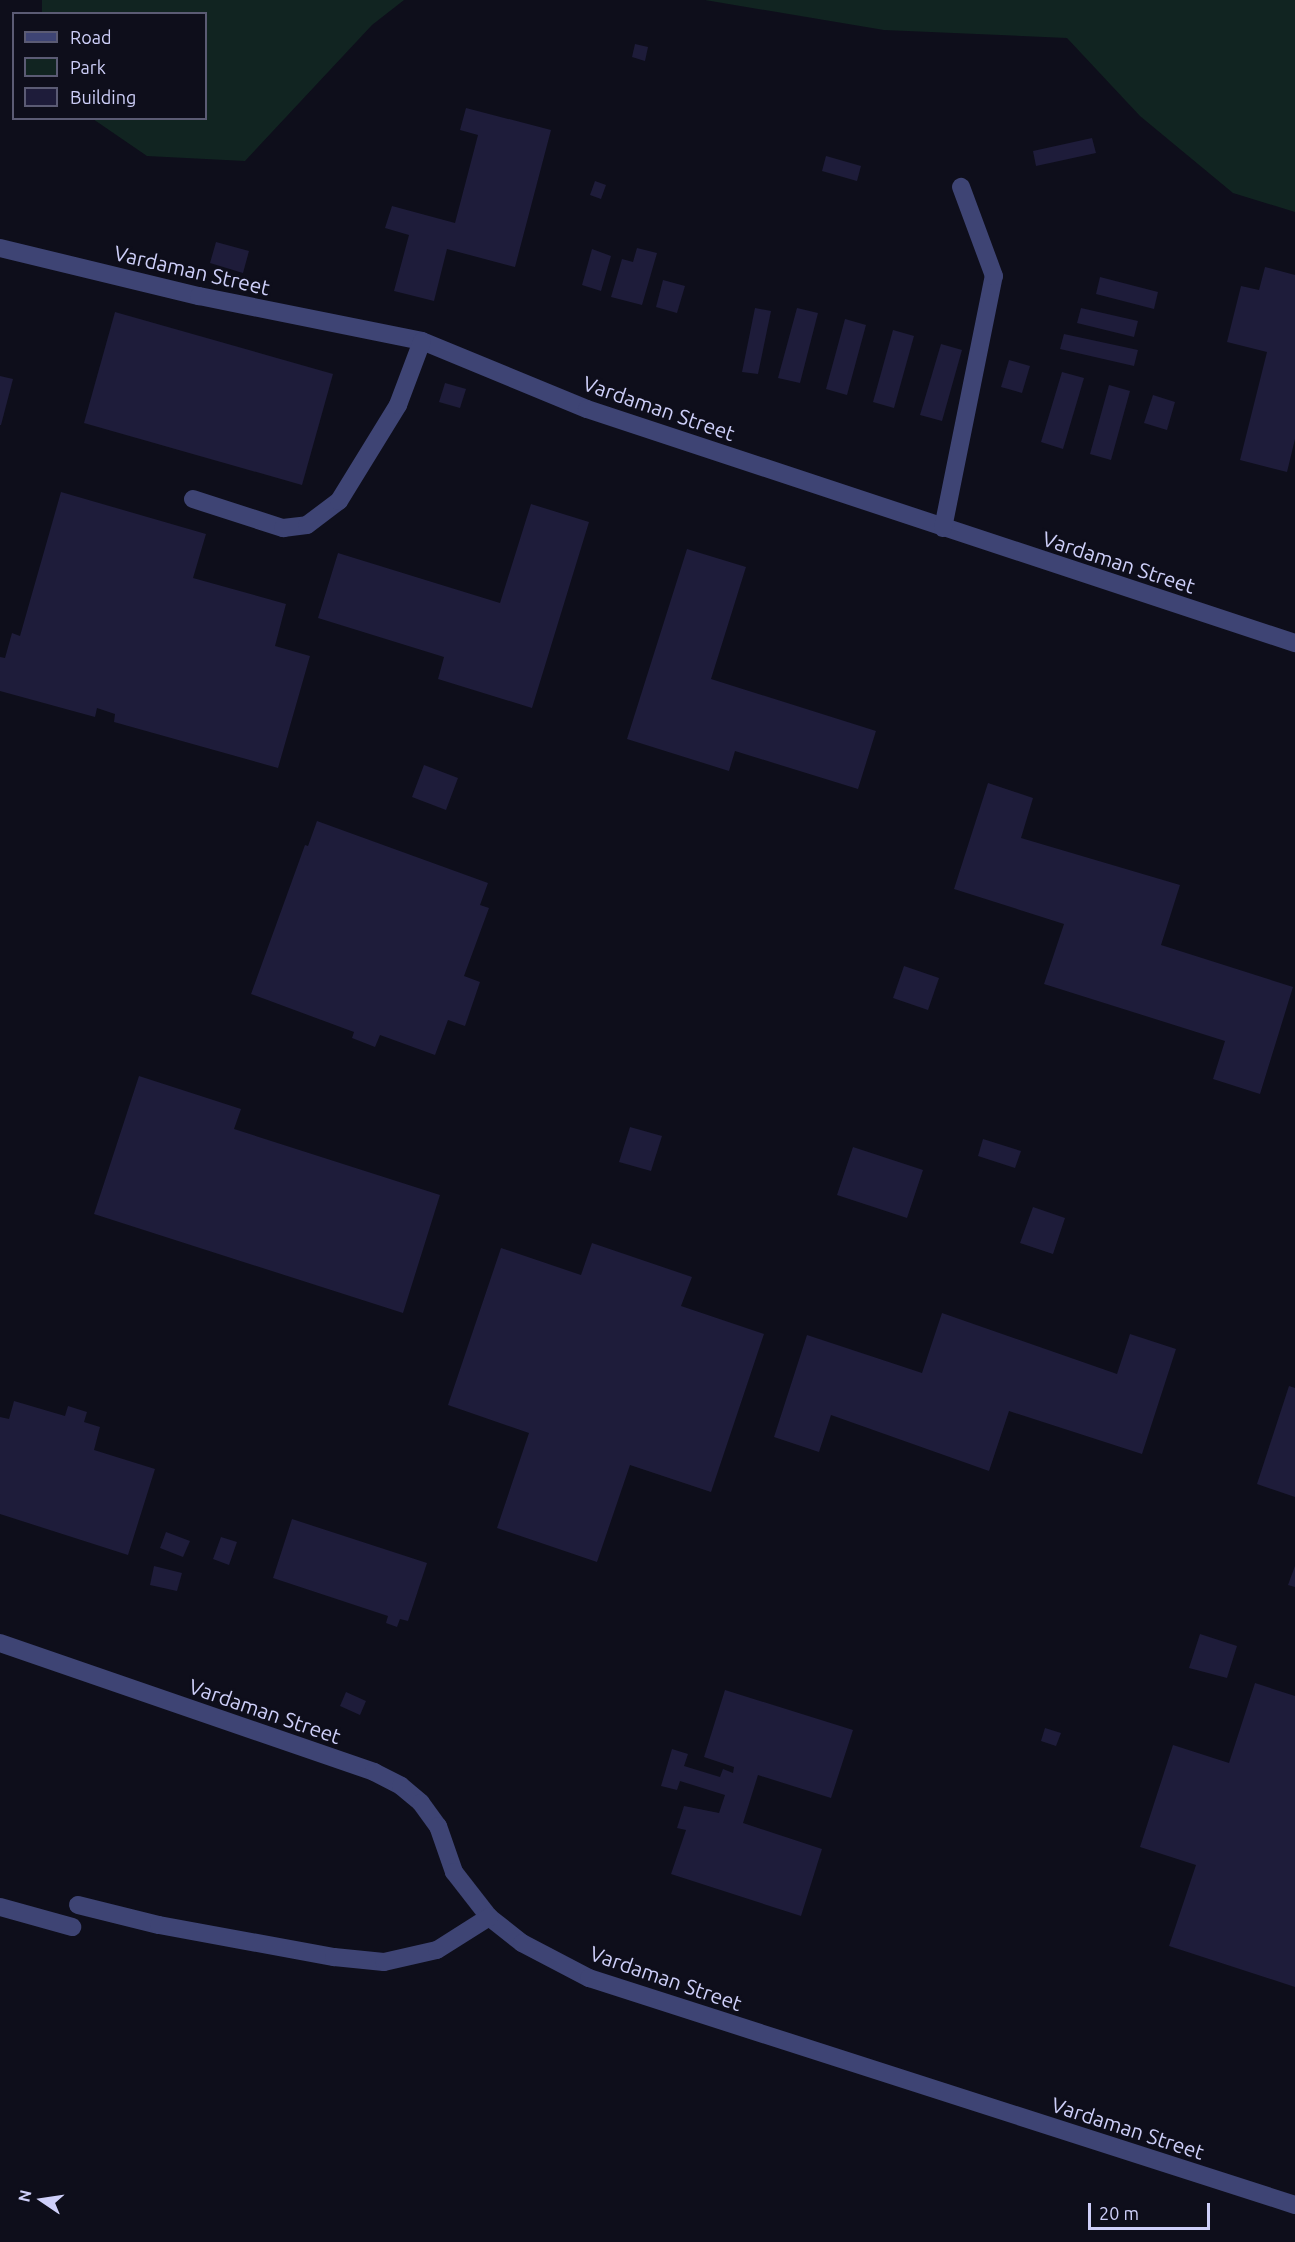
<!DOCTYPE html>
<html>
<head>
<meta charset="utf-8">
<style>
	body { margin:0 }
	#map { position:relative; width:1295px; height:2242px; overflow:hidden; background:#0e0e1b; font-family:Ubuntu,sans-serif }
	div>[style] { position:absolute }
	.green>* { inset:0; background:#112421 }
	.building>* { inset:0; background:#1e1c3a }
	.minor>* { height:18px; margin:-9px; padding:0 9px; transform-origin:9px; border-radius:9px; background:#3e4474 }
	span { translate:-50% -50%; white-space:nowrap; text-align:center; line-height:1.15; -webkit-text-stroke:5px #0e0e1b; paint-order:stroke }
	.street-label { font-size:21px; color:#cecff9 }
	.legend { position:absolute; left:12px; top:12px; width:195px; height:108px; box-sizing:border-box; background:#0e0e1b; border:2px solid #5b5b74; margin:0; padding:8px 10px; list-style:none; font-size:18px; color:#cecff9 }
	.legend li { display:flex; align-items:center; gap:12px; height:30px }
	.legend b { width:30px; border:2px solid #5b5b74 }
	.north { position:absolute; left:12px; top:2170px; width:60px; height:60px; -webkit-text-stroke:4px #0e0e1b; paint-order:stroke; rotate:283deg; font-size:16px; font-weight:700; line-height:24px; text-align:center; color:#cecff9 }
	.north::after { content:''; display:block; margin:auto; width:21px; height:27px; background:#cecff9; clip-path:polygon(50% 0,100% 100%,50% 72%,0 100%) }
	.scale { position:absolute; left:1088px; top:2203px; width:122px; height:27px; box-sizing:border-box; border:3px solid #cecff9; border-top:0; padding-left:8px; font-size:18px; line-height:21px; white-space:nowrap; color:#cecff9; -webkit-text-stroke:4px #0e0e1b; paint-order:stroke }
</style>
</head>
<body>
<div id="map">
	<div class="green">
		<div style="clip-path:polygon(42px 0,404px 0,372px 25px,245px 161px,147px 156px,93px 119px,206px 118px,206px 14px,42px 13px)"></div>
		<div style="clip-path:polygon(705px 0,1295px 0,1295px 212px,1233px 193px,1140px 116px,1067px 38px,884px 30px)"></div>
	</div>
	<div class="building">
		<div style="clip-path:polygon(635px 44px,648px 47px,645px 61px,632px 57px)"></div>
		<div style="clip-path:polygon(466px 108px,551px 130px,515px 267px,447px 249px,434px 301px,394px 291px,409px 235px,385px 228px,392px 206px,455px 223px,478px 135px,460px 130px)"></div>
		<div style="clip-path:polygon(1092px 138px,1096px 153px,1036px 166px,1033px 151px)"></div>
		<div style="clip-path:polygon(826px 156px,861px 166px,857px 181px,822px 171px)"></div>
		<div style="clip-path:polygon(595px 181px,606px 185px,601px 199px,590px 195px)"></div>
		<div style="clip-path:polygon(216px 242px,249px 251px,243px 273px,210px 263px)"></div>
		<div style="clip-path:polygon(637px 248px,657px 253px,642px 305px,611px 297px,622px 259px,633px 262px)"></div>
		<div style="clip-path:polygon(592px 249px,611px 256px,601px 291px,582px 285px)"></div>
		<div style="clip-path:polygon(1265px 267px,1295px 275px,1295px 439px,1287px 472px,1240px 460px,1267px 352px,1227px 342px,1241px 286px,1259px 290px)"></div>
		<div style="clip-path:polygon(1100px 277px,1158px 292px,1154px 309px,1096px 294px)"></div>
		<div style="clip-path:polygon(663px 280px,685px 286px,677px 313px,656px 307px)"></div>
		<div style="clip-path:polygon(755px 308px,771px 311px,758px 374px,742px 372px)"></div>
		<div style="clip-path:polygon(797px 308px,818px 313px,800px 383px,778px 378px)"></div>
		<div style="clip-path:polygon(1081px 308px,1138px 321px,1134px 337px,1077px 323px)"></div>
		<div style="clip-path:polygon(115px 312px,333px 374px,302px 485px,84px 423px)"></div>
		<div style="clip-path:polygon(845px 319px,866px 325px,847px 395px,826px 389px)"></div>
		<div style="clip-path:polygon(893px 330px,914px 336px,894px 408px,873px 402px)"></div>
		<div style="clip-path:polygon(1064px 334px,1138px 350px,1134px 366px,1060px 349px)"></div>
		<div style="clip-path:polygon(941px 344px,962px 350px,942px 421px,920px 415px)"></div>
		<div style="clip-path:polygon(1009px 360px,1030px 366px,1022px 393px,1001px 387px)"></div>
		<div style="clip-path:polygon(1062px 372px,1084px 378px,1063px 449px,1041px 442px)"></div>
		<div style="clip-path:polygon(0 376px,13px 379px,1px 425px,0 425px)"></div>
		<div style="clip-path:polygon(445px 383px,466px 389px,460px 408px,439px 402px)"></div>
		<div style="clip-path:polygon(1109px 385px,1130px 391px,1111px 460px,1090px 454px)"></div>
		<div style="clip-path:polygon(1153px 395px,1175px 402px,1167px 430px,1144px 423px)"></div>
		<div style="clip-path:polygon(61px 492px,206px 534px,193px 578px,286px 604px,275px 646px,310px 656px,278px 768px,114px 722px,115px 714px,97px 708px,95px 717px,0 691px,0 657px,5px 658px,12px 633px,20px 636px)"></div>
		<div style="clip-path:polygon(531px 504px,589px 522px,532px 708px,438px 679px,444px 657px,318px 618px,338px 553px,500px 603px)"></div>
		<div style="clip-path:polygon(687px 549px,746px 567px,711px 679px,876px 731px,858px 789px,735px 751px,729px 771px,627px 739px)"></div>
		<div style="clip-path:polygon(424px 765px,458px 778px,446px 810px,412px 797px)"></div>
		<div style="clip-path:polygon(988px 783px,1033px 798px,1021px 838px,1180px 885px,1161px 945px,1293px 987px,1260px 1094px,1213px 1079px,1225px 1041px,1044px 984px,1064px 924px,954px 889px)"></div>
		<div style="clip-path:polygon(317px 821px,488px 883px,480px 905px,489px 908px,464px 976px,480px 982px,465px 1026px,448px 1020px,435px 1055px,380px 1035px,375px 1047px,352px 1038px,354px 1032px,251px 994px,305px 845px,308px 846px)"></div>
		<div style="clip-path:polygon(904px 966px,939px 978px,928px 1010px,893px 998px)"></div>
		<div style="clip-path:polygon(139px 1076px,241px 1109px,234px 1129px,440px 1195px,403px 1313px,94px 1214px)"></div>
		<div style="clip-path:polygon(630px 1127px,662px 1136px,651px 1171px,619px 1162px)"></div>
		<div style="clip-path:polygon(983px 1139px,1021px 1151px,1015px 1168px,978px 1156px)"></div>
		<div style="clip-path:polygon(853px 1147px,923px 1170px,907px 1218px,837px 1195px)"></div>
		<div style="clip-path:polygon(1033px 1207px,1065px 1218px,1053px 1254px,1020px 1243px)"></div>
		<div style="clip-path:polygon(592px 1243px,692px 1277px,681px 1306px,764px 1334px,711px 1492px,630px 1465px,597px 1562px,497px 1528px,529px 1433px,448px 1405px,501px 1248px,581px 1275px)"></div>
		<div style="clip-path:polygon(942px 1313px,1117px 1374px,1130px 1334px,1176px 1349px,1142px 1454px,1009px 1411px,989px 1471px,831px 1415px,819px 1452px,774px 1437px,807px 1335px,922px 1373px)"></div>
		<div style="clip-path:polygon(1289px 1386px,1295px 1388px,1295px 1497px,1257px 1484px)"></div>
		<div style="clip-path:polygon(14px 1401px,65px 1416px,68px 1406px,87px 1412px,84px 1422px,100px 1427px,94px 1450px,155px 1469px,128px 1555px,0 1514px,0 1417px,9px 1419px)"></div>
		<div style="clip-path:polygon(292px 1519px,427px 1563px,408px 1621px,400px 1619px,397px 1627px,386px 1623px,388px 1616px,273px 1578px)"></div>
		<div style="clip-path:polygon(166px 1532px,190px 1541px,183px 1557px,160px 1548px)"></div>
		<div style="clip-path:polygon(221px 1537px,237px 1542px,229px 1565px,213px 1559px)"></div>
		<div style="clip-path:polygon(154px 1566px,182px 1573px,177px 1591px,150px 1585px)"></div>
		<div style="clip-path:polygon(1295px 1566px,1295px 1587px,1288px 1585px)"></div>
		<div style="clip-path:polygon(1200px 1634px,1237px 1646px,1227px 1678px,1189px 1668px)"></div>
		<div style="clip-path:polygon(1255px 1683px,1295px 1696px,1295px 1987px,1169px 1946px,1196px 1865px,1140px 1847px,1173px 1745px,1229px 1763px)"></div>
		<div style="clip-path:polygon(725px 1690px,853px 1730px,831px 1798px,758px 1775px,743px 1823px,822px 1849px,801px 1916px,671px 1874px,686px 1830px,677px 1828px,684px 1806px,719px 1813px,725px 1795px,680px 1781px,677px 1790px,661px 1786px,672px 1749px,688px 1754px,684px 1766px,720px 1777px,723px 1769px,733px 1773px,734px 1767px,704px 1757px)"></div>
		<div style="clip-path:polygon(346px 1692px,366px 1701px,360px 1715px,340px 1706px)"></div>
		<div style="clip-path:polygon(1045px 1728px,1061px 1733px,1056px 1746px,1041px 1741px)"></div>
	</div>
	<div class="minor">
		<div style="left:0;top:248px;width:205px;rotate:13.6deg"></div>
		<div style="left:199px;top:296px;width:227px;rotate:11.4deg"></div>
		<div style="left:422px;top:341px;width:178px;rotate:22.4deg"></div>
		<div style="left:587px;top:409px;width:746px;rotate:18.29deg"></div>
		<div style="left:193px;top:499px;width:95px;rotate:17.9deg"></div>
		<div style="left:283px;top:528px;width:24px;rotate:-7deg"></div>
		<div style="left:307px;top:525px;width:40px;rotate:-37deg"></div>
		<div style="left:339px;top:501px;width:113px;rotate:-58.4deg"></div>
		<div style="left:398px;top:405px;width:68px;rotate:-69.4deg"></div>
		<div style="left:943px;top:528px;width:257px;rotate:-78.6deg"></div>
		<div style="left:994px;top:276px;width:95px;rotate:-110.3deg"></div>
		<div style="left:0;top:1643px;width:396px;rotate:19deg"></div>
		<div style="left:374px;top:1772px;width:30px;rotate:27deg"></div>
		<div style="left:401px;top:1786px;width:26px;rotate:40deg"></div>
		<div style="left:421px;top:1803px;width:29px;rotate:54deg"></div>
		<div style="left:438px;top:1826px;width:49px;rotate:70.8deg"></div>
		<div style="left:454px;top:1872px;width:57px;rotate:52.1deg"></div>
		<div style="left:489px;top:1917px;width:42px;rotate:38.2deg"></div>
		<div style="left:522px;top:1943px;width:76px;rotate:27.6deg"></div>
		<div style="left:589px;top:1978px;width:742px;rotate:17.82deg"></div>
		<div style="left:78px;top:1905px;width:83px;rotate:13.9deg"></div>
		<div style="left:159px;top:1925px;width:178px;rotate:10.4deg"></div>
		<div style="left:334px;top:1957px;width:50px;rotate:5.7deg"></div>
		<div style="left:384px;top:1962px;width:54px;rotate:-12.8deg"></div>
		<div style="left:437px;top:1950px;width:62px;rotate:-32.4deg"></div>
		<div style="left:0;top:1907px;width:75px;rotate:15.5deg"></div>
	</div>
	<div class="street-label">
		<span style="left:192px;top:270px;rotate:13deg">Vardaman Street</span>
		<span style="left:659px;top:408px;rotate:19deg">Vardaman Street</span>
		<span style="left:1119px;top:562px;rotate:18deg">Vardaman Street</span>
		<span style="left:265px;top:1711px;rotate:19deg">Vardaman Street</span>
		<span style="left:666px;top:1978px;rotate:19deg">Vardaman Street</span>
		<span style="left:1128px;top:2128px;rotate:18deg">Vardaman Street</span>
	</div>
	<ul class="legend">
	<li><b style="height:8px;background:#3e4474"></b>Road</li>
	<li><b style="height:16px;background:#112421"></b>Park</li>
	<li><b style="height:16px;background:#1e1c3a"></b>Building</li>
	</ul>
	<div class="north">N</div>
	<div class="scale">20 m</div>
</div>
</body>
</html>
